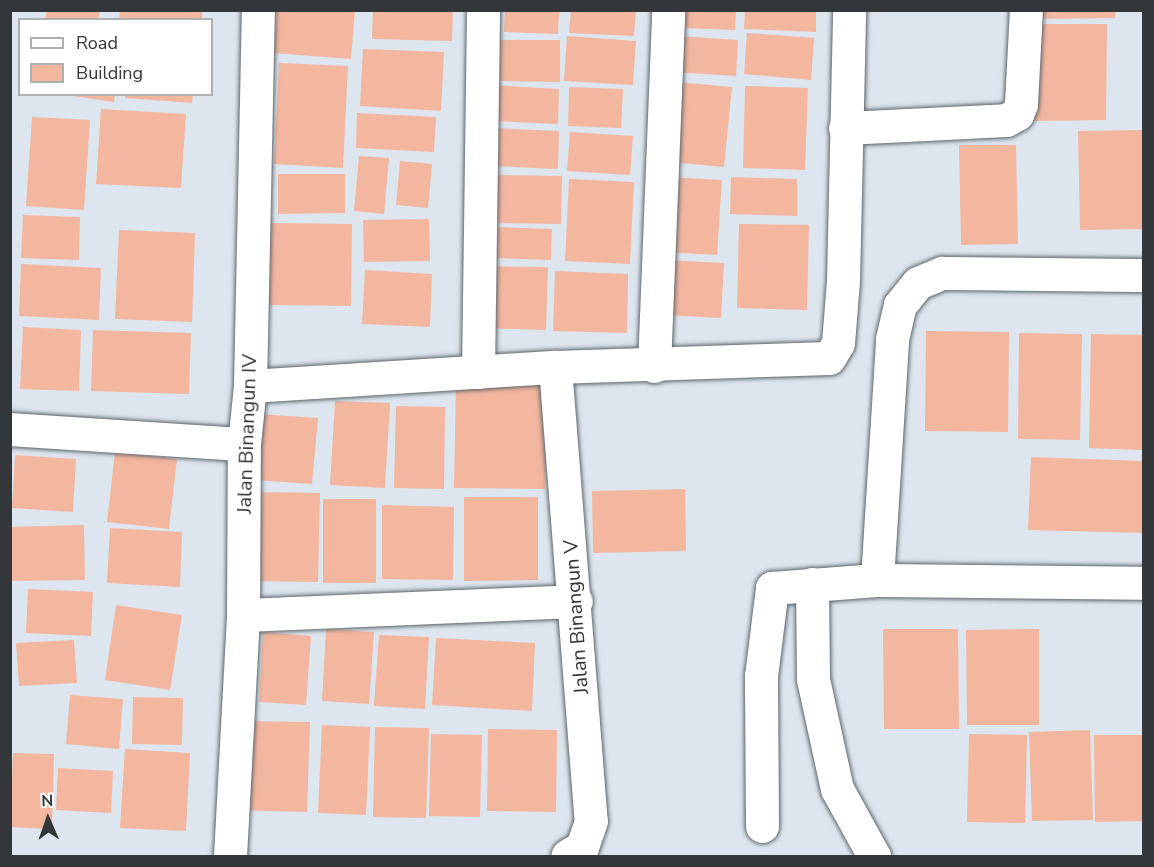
<!DOCTYPE html>
<html>
<head>
<meta charset="utf-8">
<style>
	body { margin:0 }
	#map { position:relative; width:1154px; height:867px; overflow:hidden; background:#dde6ee; font-family:"Nunito Sans",sans-serif }
	div>[style] { position:absolute }
	.building>* { inset:0; background:#f3b69f }
	.roads { filter:drop-shadow(0 0 2px #5e666c) drop-shadow(0 0 2px #5e666c) }
	.minor>* { height:33px; margin:-16.5px; padding:0 16.5px; transform-origin:16.5px; border-radius:16.5px; background:#fff }
	span { translate:-50% -50%; white-space:nowrap; text-align:center; line-height:1.15; -webkit-text-stroke:5px #fff; paint-order:stroke }
	.street-label { font-size:20px; color:#33373a }
	.frame { position:absolute; inset:0; border:12px solid #33373a; pointer-events:none }
	.legend { position:absolute; left:18px; top:18px; width:195px; height:78px; box-sizing:border-box; background:#fff; border:2px solid #adafb0; margin:0; padding:8px 10px; list-style:none; font-size:18px; color:#33373a }
	.legend li { display:flex; align-items:center; gap:12px; height:30px }
	.legend b { width:30px; border:2px solid #adafb0 }
	.north { position:absolute; left:18px; top:789px; width:60px; height:60px; -webkit-text-stroke:4px #fff; paint-order:stroke; rotate:358deg; font-size:16px; font-weight:700; line-height:24px; text-align:center; color:#33373a }
	.north::after { content:''; display:block; margin:auto; width:21px; height:27px; background:#33373a; clip-path:polygon(50% 0,100% 100%,50% 72%,0 100%) }
</style>
</head>
<body>
<div id="map">
	<div class="building">
		<div style="clip-path:polygon(47px 10px,100px 10px,98px 20px,45px 20px)"></div>
		<div style="clip-path:polygon(120px 10px,202px 10px,202px 20px,119px 20px)"></div>
		<div style="clip-path:polygon(277px 10px,355px 10px,351px 59px,273px 53px)"></div>
		<div style="clip-path:polygon(373px 10px,453px 10px,452px 41px,372px 39px)"></div>
		<div style="clip-path:polygon(505px 10px,559px 10px,558px 34px,504px 32px)"></div>
		<div style="clip-path:polygon(571px 10px,636px 10px,634px 36px,569px 33px)"></div>
		<div style="clip-path:polygon(684px 10px,736px 10px,735px 30px,683px 28px)"></div>
		<div style="clip-path:polygon(745px 10px,816px 10px,816px 32px,744px 29px)"></div>
		<div style="clip-path:polygon(1037px 10px,1115px 10px,1115px 18px,1037px 19px)"></div>
		<div style="clip-path:polygon(1034px 24px,1107px 24px,1106px 120px,1034px 121px)"></div>
		<div style="clip-path:polygon(747px 33px,814px 38px,811px 80px,744px 74px)"></div>
		<div style="clip-path:polygon(567px 36px,636px 41px,633px 85px,564px 81px)"></div>
		<div style="clip-path:polygon(676px 36px,738px 40px,736px 76px,673px 72px)"></div>
		<div style="clip-path:polygon(500px 40px,560px 40px,560px 82px,500px 81px)"></div>
		<div style="clip-path:polygon(363px 49px,444px 52px,441px 111px,360px 106px)"></div>
		<div style="clip-path:polygon(279px 63px,348px 66px,343px 168px,274px 164px)"></div>
		<div style="clip-path:polygon(676px 82px,732px 87px,724px 167px,669px 162px)"></div>
		<div style="clip-path:polygon(493px 85px,559px 89px,558px 124px,492px 121px)"></div>
		<div style="clip-path:polygon(745px 86px,808px 88px,805px 170px,743px 168px)"></div>
		<div style="clip-path:polygon(569px 87px,623px 89px,621px 128px,568px 126px)"></div>
		<div style="clip-path:polygon(59px 94px,115px 94px,114px 102px)"></div>
		<div style="clip-path:polygon(125px 94px,193px 94px,192px 103px,125px 98px)"></div>
		<div style="clip-path:polygon(101px 109px,186px 114px,181px 188px,96px 184px)"></div>
		<div style="clip-path:polygon(357px 113px,436px 117px,434px 152px,356px 148px)"></div>
		<div style="clip-path:polygon(32px 117px,90px 120px,84px 210px,26px 206px)"></div>
		<div style="clip-path:polygon(494px 128px,559px 131px,558px 169px,493px 166px)"></div>
		<div style="clip-path:polygon(1144px 130px,1144px 229px,1080px 230px,1078px 131px)"></div>
		<div style="clip-path:polygon(570px 132px,633px 136px,630px 175px,567px 171px)"></div>
		<div style="clip-path:polygon(959px 145px,1016px 145px,1018px 244px,961px 245px)"></div>
		<div style="clip-path:polygon(359px 156px,389px 158px,384px 214px,354px 211px)"></div>
		<div style="clip-path:polygon(400px 161px,432px 164px,428px 208px,396px 205px)"></div>
		<div style="clip-path:polygon(278px 174px,345px 174px,345px 213px,278px 214px)"></div>
		<div style="clip-path:polygon(493px 175px,562px 176px,561px 224px,492px 223px)"></div>
		<div style="clip-path:polygon(668px 177px,722px 180px,717px 255px,664px 252px)"></div>
		<div style="clip-path:polygon(731px 177px,797px 179px,797px 216px,730px 214px)"></div>
		<div style="clip-path:polygon(569px 179px,634px 182px,630px 264px,565px 261px)"></div>
		<div style="clip-path:polygon(23px 215px,80px 217px,79px 260px,21px 258px)"></div>
		<div style="clip-path:polygon(429px 219px,430px 261px,364px 262px,363px 220px)"></div>
		<div style="clip-path:polygon(270px 223px,352px 224px,351px 306px,269px 305px)"></div>
		<div style="clip-path:polygon(739px 224px,809px 225px,807px 310px,737px 308px)"></div>
		<div style="clip-path:polygon(497px 227px,552px 229px,551px 260px,496px 258px)"></div>
		<div style="clip-path:polygon(119px 230px,195px 233px,192px 322px,115px 319px)"></div>
		<div style="clip-path:polygon(664px 260px,724px 263px,721px 318px,662px 315px)"></div>
		<div style="clip-path:polygon(21px 264px,101px 268px,99px 320px,19px 316px)"></div>
		<div style="clip-path:polygon(484px 266px,548px 267px,546px 330px,482px 328px)"></div>
		<div style="clip-path:polygon(365px 270px,432px 274px,430px 327px,362px 324px)"></div>
		<div style="clip-path:polygon(555px 271px,628px 274px,627px 333px,553px 331px)"></div>
		<div style="clip-path:polygon(23px 327px,81px 330px,79px 391px,20px 389px)"></div>
		<div style="clip-path:polygon(93px 330px,191px 333px,189px 394px,91px 391px)"></div>
		<div style="clip-path:polygon(926px 331px,1009px 332px,1008px 432px,925px 431px)"></div>
		<div style="clip-path:polygon(1019px 333px,1082px 334px,1080px 440px,1018px 439px)"></div>
		<div style="clip-path:polygon(1091px 334px,1144px 335px,1144px 450px,1089px 448px)"></div>
		<div style="clip-path:polygon(456px 382px,547px 384px,545px 489px,454px 488px)"></div>
		<div style="clip-path:polygon(335px 401px,390px 403px,385px 488px,330px 485px)"></div>
		<div style="clip-path:polygon(396px 406px,445px 407px,444px 489px,394px 488px)"></div>
		<div style="clip-path:polygon(259px 414px,318px 418px,312px 484px,253px 480px)"></div>
		<div style="clip-path:polygon(115px 452px,177px 459px,169px 529px,107px 522px)"></div>
		<div style="clip-path:polygon(15px 455px,76px 459px,73px 512px,12px 508px)"></div>
		<div style="clip-path:polygon(1031px 457px,1144px 461px,1144px 533px,1028px 530px)"></div>
		<div style="clip-path:polygon(685px 489px,686px 551px,593px 553px,592px 491px)"></div>
		<div style="clip-path:polygon(254px 492px,320px 493px,318px 582px,253px 581px)"></div>
		<div style="clip-path:polygon(464px 497px,538px 497px,538px 580px,464px 581px)"></div>
		<div style="clip-path:polygon(323px 499px,376px 499px,376px 583px,323px 583px)"></div>
		<div style="clip-path:polygon(382px 505px,454px 507px,453px 580px,382px 579px)"></div>
		<div style="clip-path:polygon(84px 525px,85px 580px,10px 581px,10px 527px)"></div>
		<div style="clip-path:polygon(110px 528px,182px 532px,180px 587px,107px 583px)"></div>
		<div style="clip-path:polygon(28px 589px,93px 592px,91px 636px,26px 633px)"></div>
		<div style="clip-path:polygon(116px 605px,182px 615px,170px 690px,105px 680px)"></div>
		<div style="clip-path:polygon(326px 629px,374px 632px,369px 704px,322px 701px)"></div>
		<div style="clip-path:polygon(883px 629px,958px 629px,959px 729px,884px 729px)"></div>
		<div style="clip-path:polygon(1039px 629px,1039px 725px,967px 725px,966px 630px)"></div>
		<div style="clip-path:polygon(263px 632px,311px 636px,306px 705px,259px 702px)"></div>
		<div style="clip-path:polygon(379px 635px,429px 637px,425px 709px,374px 706px)"></div>
		<div style="clip-path:polygon(436px 638px,535px 643px,532px 711px,432px 705px)"></div>
		<div style="clip-path:polygon(74px 640px,77px 683px,19px 686px,16px 643px)"></div>
		<div style="clip-path:polygon(70px 695px,123px 699px,119px 749px,66px 744px)"></div>
		<div style="clip-path:polygon(133px 697px,183px 698px,182px 745px,132px 744px)"></div>
		<div style="clip-path:polygon(243px 721px,310px 722px,307px 812px,241px 810px)"></div>
		<div style="clip-path:polygon(322px 725px,370px 727px,366px 815px,318px 813px)"></div>
		<div style="clip-path:polygon(375px 727px,429px 728px,426px 818px,373px 817px)"></div>
		<div style="clip-path:polygon(488px 729px,557px 730px,556px 812px,487px 811px)"></div>
		<div style="clip-path:polygon(1090px 730px,1093px 820px,1032px 821px,1029px 732px)"></div>
		<div style="clip-path:polygon(431px 734px,482px 735px,480px 817px,429px 816px)"></div>
		<div style="clip-path:polygon(969px 734px,1027px 735px,1025px 823px,967px 822px)"></div>
		<div style="clip-path:polygon(1094px 735px,1144px 735px,1144px 821px,1095px 822px)"></div>
		<div style="clip-path:polygon(125px 749px,190px 753px,186px 831px,120px 828px)"></div>
		<div style="clip-path:polygon(13px 753px,54px 754px,52px 829px,10px 827px)"></div>
		<div style="clip-path:polygon(58px 768px,113px 771px,111px 813px,56px 810px)"></div>
	</div>
	<div class="roads">
		<div class="minor">
			<div style="left:845px;top:128px;width:161px;rotate:-2.8deg"></div>
			<div style="left:1006px;top:120px;width:13px;rotate:-29deg"></div>
			<div style="left:1017px;top:114px;width:11px;rotate:-68deg"></div>
			<div style="left:1021px;top:104px;width:94px;rotate:-87deg"></div>
			<div style="left:654px;top:366px;width:356px;rotate:-87.7deg"></div>
			<div style="left:555px;top:367px;width:455px;rotate:85.5deg"></div>
			<div style="left:591px;top:821px;width:28px;rotate:109deg"></div>
			<div style="left:582px;top:847px;width:17px;rotate:149deg"></div>
			<div style="left:478px;top:372px;width:362px;rotate:-89.2deg"></div>
			<div style="left:250px;top:386px;width:306px;rotate:-3.6deg"></div>
			<div style="left:555px;top:367px;width:274px;rotate:-1.9deg"></div>
			<div style="left:829px;top:358px;width:17px;rotate:-59deg"></div>
			<div style="left:838px;top:343px;width:62px;rotate:-85.4deg"></div>
			<div style="left:843px;top:281px;width:271px;rotate:-88.7deg"></div>
			<div style="left:10px;top:429px;width:234px;rotate:3.7deg"></div>
			<div style="left:877px;top:580px;width:241px;rotate:-86.4deg"></div>
			<div style="left:892px;top:339px;width:35px;rotate:-77deg"></div>
			<div style="left:900px;top:305px;width:28px;rotate:-51deg"></div>
			<div style="left:918px;top:283px;width:26px;rotate:-23deg"></div>
			<div style="left:942px;top:273px;width:202px;rotate:0.6deg"></div>
			<div style="left:812px;top:584px;width:95px;rotate:89.4deg"></div>
			<div style="left:813px;top:679px;width:113px;rotate:77.7deg"></div>
			<div style="left:837px;top:789px;width:77px;rotate:61.1deg"></div>
			<div style="left:243px;top:615px;width:333px;rotate:-2.4deg"></div>
			<div style="left:762px;top:826px;width:150px;rotate:-90.4deg"></div>
			<div style="left:761px;top:676px;width:89px;rotate:-82.9deg"></div>
			<div style="left:772px;top:588px;width:105px;rotate:-4.4deg"></div>
			<div style="left:877px;top:580px;width:267px;rotate:0.6deg"></div>
			<div style="left:230px;top:856px;width:241px;rotate:-86.9deg"></div>
			<div style="left:243px;top:615px;width:171px;rotate:-89.7deg"></div>
			<div style="left:244px;top:444px;width:58px;rotate:-84.1deg"></div>
			<div style="left:250px;top:386px;width:376px;rotate:-88.8deg"></div>
		</div>
	</div>
	<div class="street-label">
		<span style="left:247px;top:434px;rotate:-88deg">Jalan Binangun IV</span>
		<span style="left:576px;top:617px;rotate:-94deg">Jalan Binangun V</span>
	</div>
	<div class="frame"></div>
	<ul class="legend">
	<li><b style="height:8px;background:#fff"></b>Road</li>
	<li><b style="height:16px;background:#f3b69f"></b>Building</li>
	</ul>
	<div class="north">N</div>
</div>
</body>
</html>
